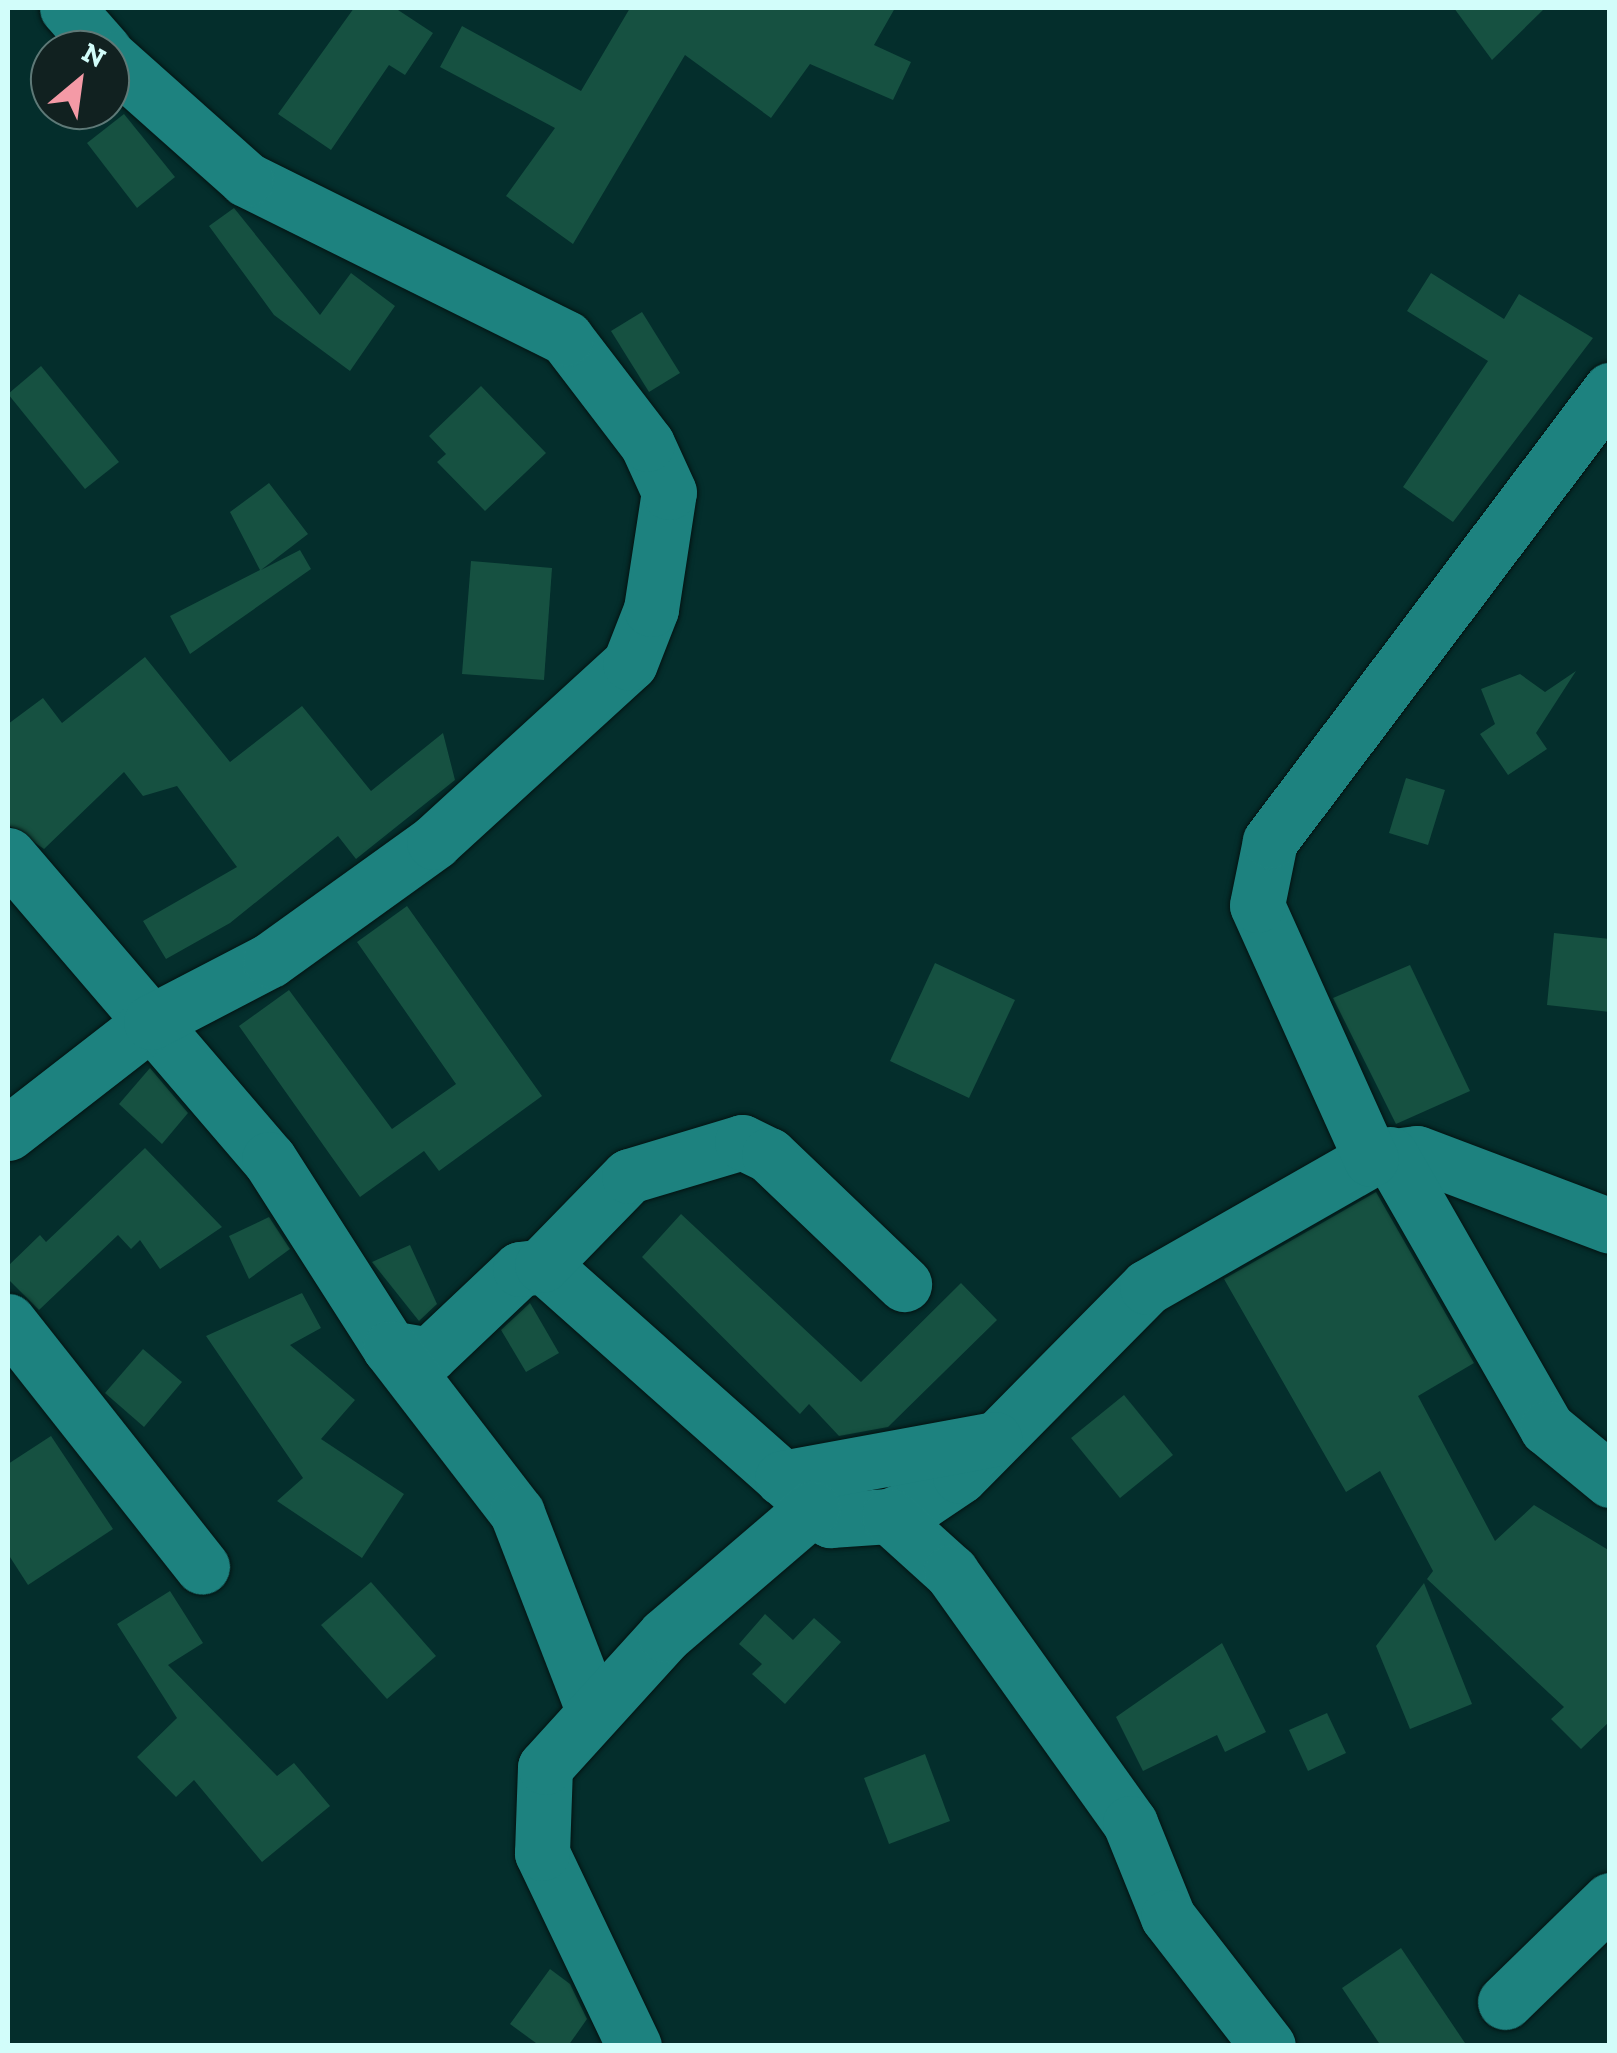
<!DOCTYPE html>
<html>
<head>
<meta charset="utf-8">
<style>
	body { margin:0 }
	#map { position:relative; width:1617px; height:2053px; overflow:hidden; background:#042e2c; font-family:"Zilla Slab",serif }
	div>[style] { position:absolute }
	.building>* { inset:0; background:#165141 }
	.roads { filter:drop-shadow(0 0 2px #041312) drop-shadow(0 0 2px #041312) }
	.minor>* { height:55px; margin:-27.5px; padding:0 27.5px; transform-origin:27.5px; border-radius:27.5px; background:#1d827f }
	span { translate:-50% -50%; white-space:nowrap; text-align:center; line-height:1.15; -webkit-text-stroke:10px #112120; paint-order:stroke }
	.frame { position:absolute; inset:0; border:10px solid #d2fdfa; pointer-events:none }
	.north { position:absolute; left:30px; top:30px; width:100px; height:100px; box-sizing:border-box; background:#112120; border:2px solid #5e7977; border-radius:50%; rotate:29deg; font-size:28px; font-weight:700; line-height:40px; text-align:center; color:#d2fdfa }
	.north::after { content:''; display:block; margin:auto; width:35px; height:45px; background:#f49aa6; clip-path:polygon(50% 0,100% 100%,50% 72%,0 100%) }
</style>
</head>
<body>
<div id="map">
	<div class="building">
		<div style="clip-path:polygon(354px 8px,395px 8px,433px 33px,405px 75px,389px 65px,331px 150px,278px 114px)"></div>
		<div style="clip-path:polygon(630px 8px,895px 8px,874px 45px,911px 62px,893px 100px,810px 64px,771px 118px,685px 55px,573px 244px,506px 196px,555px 128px,440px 67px,462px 26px,581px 91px)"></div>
		<div style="clip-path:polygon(1454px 8px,1545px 8px,1492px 60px)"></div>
		<div style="clip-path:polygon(124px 114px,175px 177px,137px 208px,87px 143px)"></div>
		<div style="clip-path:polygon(234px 208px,320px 315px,351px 273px,395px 306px,350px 371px,274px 315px,209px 226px)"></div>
		<div style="clip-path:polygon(1431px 273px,1504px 319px,1519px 294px,1593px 338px,1453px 522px,1403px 487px,1488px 361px,1407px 311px)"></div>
		<div style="clip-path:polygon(642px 312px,680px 373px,649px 392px,611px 331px)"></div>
		<div style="clip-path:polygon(41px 366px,119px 462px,85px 489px,8px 394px)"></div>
		<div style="clip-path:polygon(481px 386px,546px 453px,485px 511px,437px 462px,446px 454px,429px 436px)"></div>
		<div style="clip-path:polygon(269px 483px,308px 534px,261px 570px,300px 550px,311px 569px,190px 654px,170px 616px,260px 570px,230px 512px)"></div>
		<div style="clip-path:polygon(471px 561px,552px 568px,544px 680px,462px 674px)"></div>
		<div style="clip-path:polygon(145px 657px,230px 762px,302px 706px,371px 791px,443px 733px,455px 780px,356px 859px,338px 836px,230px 923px,166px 959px,143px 921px,237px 867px,177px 786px,143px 796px,124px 772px,44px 849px,8px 825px,8px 724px,43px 698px,62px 723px)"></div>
		<div style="clip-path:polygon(1576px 671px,1536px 733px,1547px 749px,1508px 775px,1480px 734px,1495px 724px,1481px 689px,1520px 674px,1545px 692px)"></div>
		<div style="clip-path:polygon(1406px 778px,1445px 790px,1428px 845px,1389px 833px)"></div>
		<div style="clip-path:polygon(407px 906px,542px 1096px,439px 1171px,424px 1151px,360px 1197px,239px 1026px,289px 990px,392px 1129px,456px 1084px,357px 942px)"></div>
		<div style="clip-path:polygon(1554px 933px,1610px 939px,1610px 1012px,1547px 1005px)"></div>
		<div style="clip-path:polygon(935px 963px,1015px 1000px,969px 1098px,890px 1061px)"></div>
		<div style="clip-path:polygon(1410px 965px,1470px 1091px,1396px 1124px,1333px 998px)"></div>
		<div style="clip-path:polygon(150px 1068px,188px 1113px,162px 1144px,119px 1104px)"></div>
		<div style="clip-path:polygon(145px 1148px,222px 1227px,160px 1269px,140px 1240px,131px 1249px,118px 1235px,39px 1310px,8px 1279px,8px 1266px,40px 1235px,46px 1242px)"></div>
		<div style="clip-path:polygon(1376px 1192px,1474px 1363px,1418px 1396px,1495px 1541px,1534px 1505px,1610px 1551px,1610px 1721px,1581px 1749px,1551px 1719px,1564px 1707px,1427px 1579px,1433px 1571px,1380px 1471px,1346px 1492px,1224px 1279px)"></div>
		<div style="clip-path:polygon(681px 1214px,861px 1382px,961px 1283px,997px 1320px,888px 1427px,839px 1436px,809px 1404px,800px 1414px,642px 1257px)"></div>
		<div style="clip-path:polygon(269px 1217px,290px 1249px,249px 1279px,229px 1236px)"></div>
		<div style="clip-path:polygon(410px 1245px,437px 1304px,419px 1321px,372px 1262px)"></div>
		<div style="clip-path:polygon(302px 1293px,321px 1328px,290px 1345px,355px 1400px,321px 1439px,404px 1494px,362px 1558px,277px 1501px,303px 1478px,206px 1336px)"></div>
		<div style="clip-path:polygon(530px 1303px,559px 1353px,526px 1372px,501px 1330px)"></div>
		<div style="clip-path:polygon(143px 1349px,182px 1382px,144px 1427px,105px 1393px)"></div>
		<div style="clip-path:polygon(1124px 1395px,1173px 1455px,1120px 1498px,1071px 1438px)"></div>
		<div style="clip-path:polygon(51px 1436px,113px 1529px,28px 1585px,8px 1554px,8px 1464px)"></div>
		<div style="clip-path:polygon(371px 1582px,436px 1656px,387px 1699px,321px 1625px)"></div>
		<div style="clip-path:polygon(1424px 1583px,1472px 1704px,1410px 1729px,1376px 1646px)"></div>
		<div style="clip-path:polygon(170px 1591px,203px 1643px,168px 1665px,277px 1776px,294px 1763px,330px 1806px,262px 1862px,194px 1780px,176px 1797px,137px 1757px,177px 1718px,117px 1624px)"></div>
		<div style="clip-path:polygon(765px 1614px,793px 1640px,814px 1618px,841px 1642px,785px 1704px,752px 1674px,762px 1664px,739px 1644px)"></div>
		<div style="clip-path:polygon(1222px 1643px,1266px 1732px,1225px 1752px,1217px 1735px,1143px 1771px,1116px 1717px)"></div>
		<div style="clip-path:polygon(1327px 1713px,1346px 1753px,1308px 1771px,1289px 1730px)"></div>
		<div style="clip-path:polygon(925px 1754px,950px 1821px,889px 1844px,864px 1778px)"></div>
		<div style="clip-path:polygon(1401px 1948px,1467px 2046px,1381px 2046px,1342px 1988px)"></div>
		<div style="clip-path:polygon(550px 1969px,570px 1984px,587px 2019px,568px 2046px,540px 2046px,510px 2024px)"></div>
	</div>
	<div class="roads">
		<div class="minor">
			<div style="left:67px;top:8px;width:56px;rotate:48.6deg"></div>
			<div style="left:8px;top:855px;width:401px;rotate:49.4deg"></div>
			<div style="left:269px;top:1159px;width:224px;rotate:57.4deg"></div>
			<div style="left:390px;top:1348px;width:40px;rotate:10deg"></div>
			<div style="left:429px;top:1355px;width:125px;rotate:-43.4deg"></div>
			<div style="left:520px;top:1269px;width:24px;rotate:-7deg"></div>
			<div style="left:544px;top:1266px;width:383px;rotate:41.6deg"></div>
			<div style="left:830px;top:1520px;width:59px;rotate:-3.9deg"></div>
			<div style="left:889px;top:1516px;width:34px;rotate:-23deg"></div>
			<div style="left:920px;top:1503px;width:48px;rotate:-34deg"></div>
			<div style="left:960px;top:1476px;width:266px;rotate:-45.3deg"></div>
			<div style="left:1147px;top:1287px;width:258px;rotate:-29.7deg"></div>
			<div style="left:1371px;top:1159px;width:46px;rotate:-7.4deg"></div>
			<div style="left:1417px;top:1153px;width:206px;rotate:20.7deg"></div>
			<div style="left:8px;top:1133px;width:181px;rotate:-37.8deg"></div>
			<div style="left:151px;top:1022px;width:134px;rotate:-27.5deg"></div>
			<div style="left:270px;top:960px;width:202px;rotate:-35.7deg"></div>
			<div style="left:434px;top:842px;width:265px;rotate:-42.4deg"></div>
			<div style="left:630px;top:663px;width:58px;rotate:-68.7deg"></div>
			<div style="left:651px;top:609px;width:118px;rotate:-81.3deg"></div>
			<div style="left:669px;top:492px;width:53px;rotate:-114.6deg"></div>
			<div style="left:647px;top:444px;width:133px;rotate:-127.4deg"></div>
			<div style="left:566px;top:338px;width:357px;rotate:-153.6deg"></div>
			<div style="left:246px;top:179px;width:182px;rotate:-138.3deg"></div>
			<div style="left:1390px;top:1154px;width:316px;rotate:60.2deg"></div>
			<div style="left:1547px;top:1428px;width:82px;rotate:39.5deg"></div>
			<div style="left:1371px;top:1159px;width:278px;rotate:-114.2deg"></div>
			<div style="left:1257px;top:905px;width:65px;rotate:-78.5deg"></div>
			<div style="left:1270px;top:841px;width:565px;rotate:-52.99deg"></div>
			<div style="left:542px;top:1265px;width:124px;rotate:-45.7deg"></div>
			<div style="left:629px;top:1176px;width:118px;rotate:-16.7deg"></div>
			<div style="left:742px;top:1142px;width:30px;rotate:26deg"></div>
			<div style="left:769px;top:1155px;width:187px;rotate:43.7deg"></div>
			<div style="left:8px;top:1321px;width:313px;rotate:51.7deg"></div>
			<div style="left:390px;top:1348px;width:208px;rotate:52.4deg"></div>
			<div style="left:517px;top:1513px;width:208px;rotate:68.9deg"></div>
			<div style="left:782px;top:1478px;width:216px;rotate:-10.4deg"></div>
			<div style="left:889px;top:1516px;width:84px;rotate:42.1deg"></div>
			<div style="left:951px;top:1572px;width:308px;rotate:54.5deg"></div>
			<div style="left:1130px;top:1823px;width:101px;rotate:68deg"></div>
			<div style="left:1168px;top:1917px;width:163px;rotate:52.2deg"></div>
			<div style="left:1505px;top:2002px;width:146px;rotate:-44.2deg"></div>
			<div style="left:634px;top:2046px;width:214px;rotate:-115.5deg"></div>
			<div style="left:542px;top:1853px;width:86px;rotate:-88deg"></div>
			<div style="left:545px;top:1767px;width:178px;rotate:-47.7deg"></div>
			<div style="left:665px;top:1635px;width:194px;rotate:-40.6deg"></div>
		</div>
	</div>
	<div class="frame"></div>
	<div class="north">N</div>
</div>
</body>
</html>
